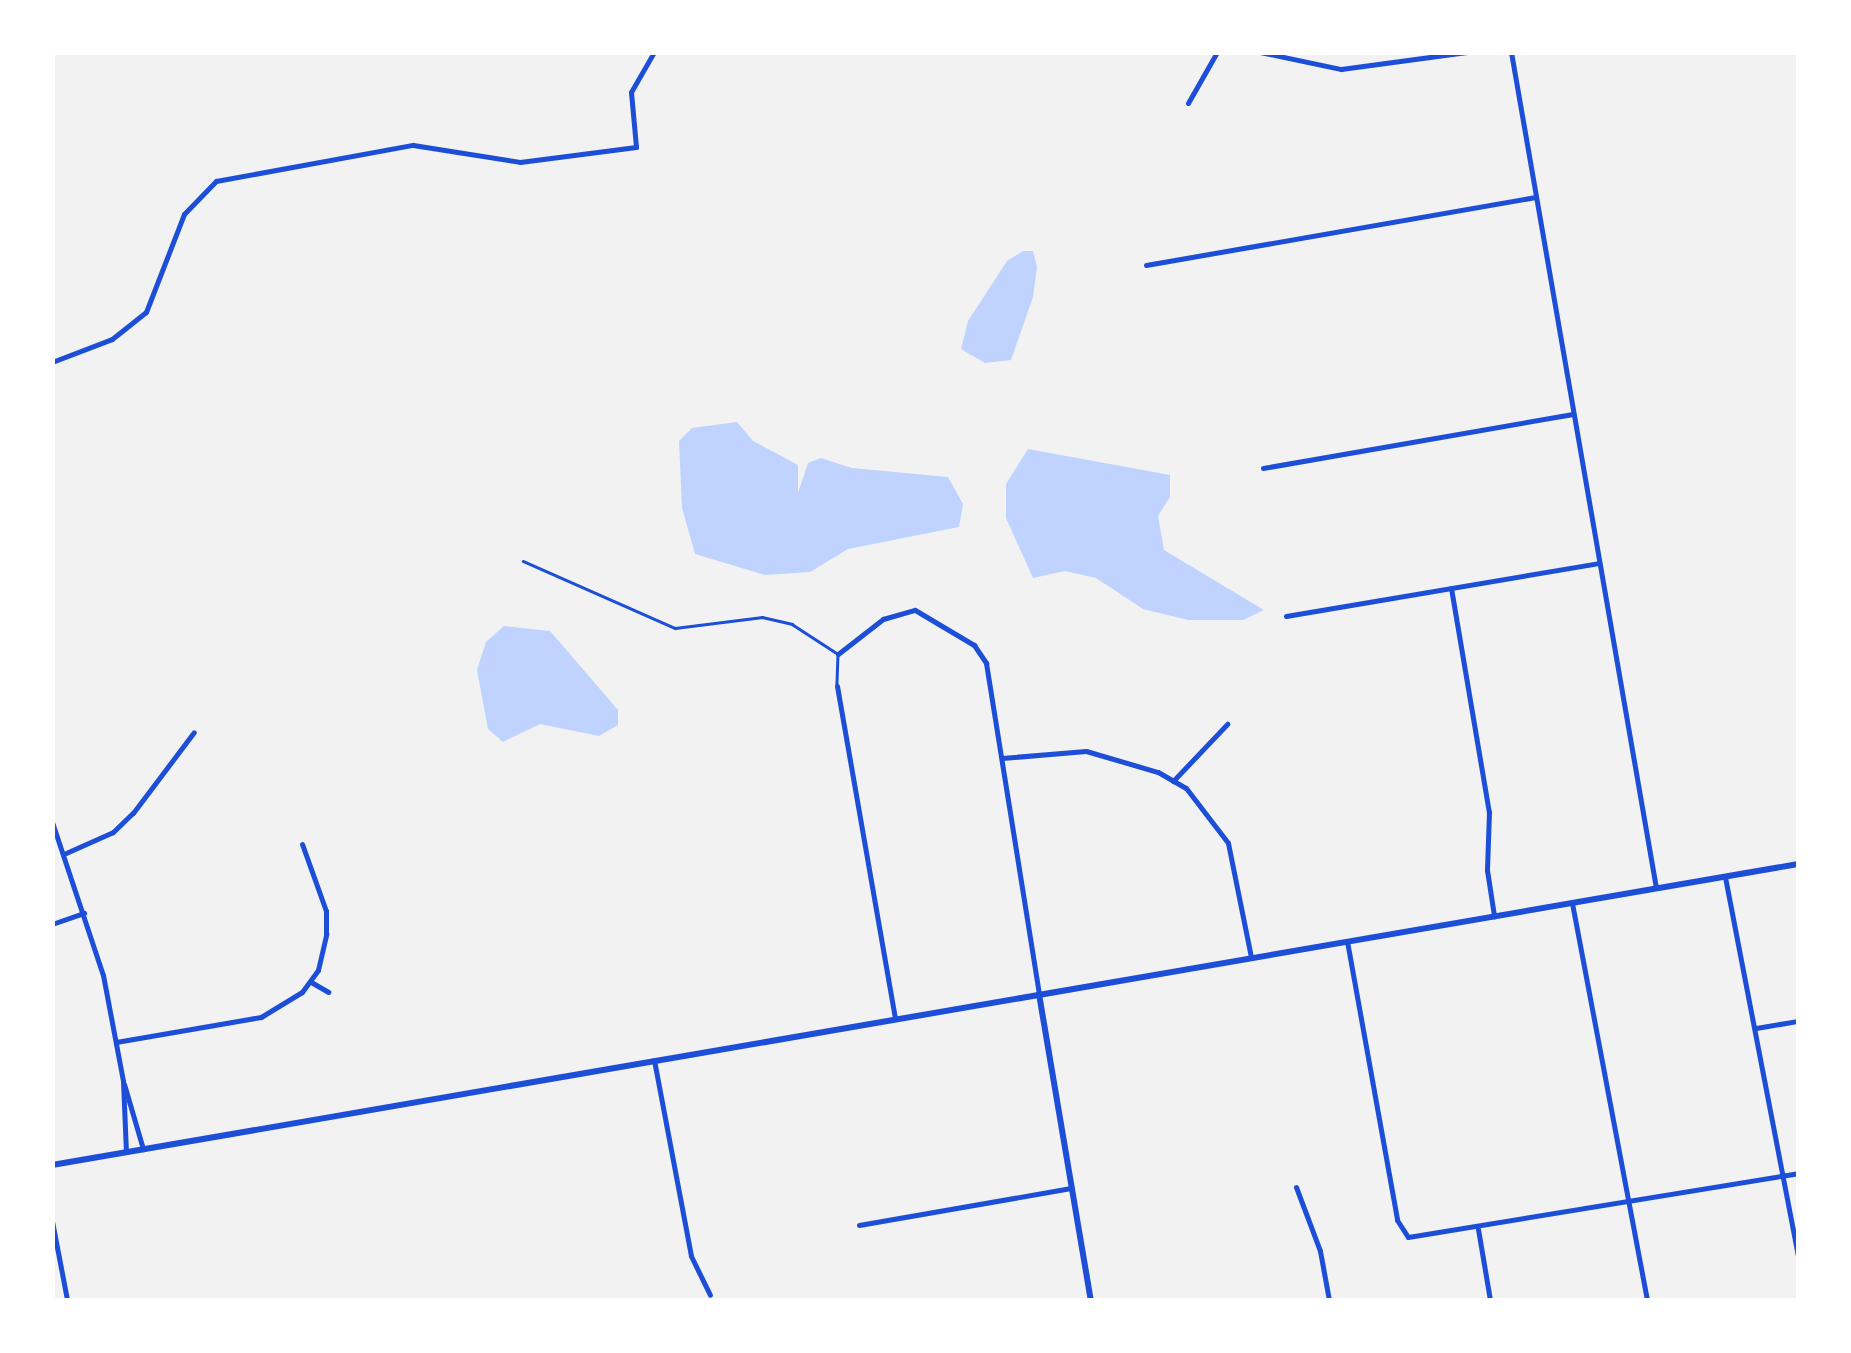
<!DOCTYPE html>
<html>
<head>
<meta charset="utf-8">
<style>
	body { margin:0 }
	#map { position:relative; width:1851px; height:1353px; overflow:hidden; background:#f2f2f2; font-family:Poppins,sans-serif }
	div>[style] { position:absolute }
	.water>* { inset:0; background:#bfd3fe }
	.service>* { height:2.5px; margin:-1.25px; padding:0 1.25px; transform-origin:1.25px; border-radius:1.25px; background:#1d4ed8 }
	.minor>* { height:5px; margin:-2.5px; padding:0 2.5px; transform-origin:2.5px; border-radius:2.5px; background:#1d4ed8 }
	.tertiary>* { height:6px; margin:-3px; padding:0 3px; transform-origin:3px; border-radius:3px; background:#1d4ed8 }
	span { translate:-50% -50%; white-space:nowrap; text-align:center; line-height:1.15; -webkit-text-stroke:9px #fff; paint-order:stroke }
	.frame { position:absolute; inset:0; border:55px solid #fff; pointer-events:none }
</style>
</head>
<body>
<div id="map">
	<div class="water">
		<div style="clip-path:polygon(1023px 251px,1033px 251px,1037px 267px,1033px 297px,1011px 360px,985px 363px,961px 349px,968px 321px,1007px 261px)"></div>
		<div style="clip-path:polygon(737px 422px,753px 441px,798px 465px,798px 493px,808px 463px,821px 458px,852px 468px,948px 477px,963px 504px,959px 527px,848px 549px,810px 572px,765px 575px,695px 554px,682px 508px,679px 441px,692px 428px)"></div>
		<div style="clip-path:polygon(1028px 449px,1170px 475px,1170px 497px,1158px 516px,1164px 550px,1264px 610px,1243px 620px,1188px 620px,1143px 609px,1096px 578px,1065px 571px,1033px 578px,1006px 518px,1006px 484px)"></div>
		<div style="clip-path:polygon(504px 626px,550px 631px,618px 710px,618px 725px,599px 736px,540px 724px,503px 742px,488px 729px,477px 670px,486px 642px)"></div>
	</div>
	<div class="service">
		<div style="left:523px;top:561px;width:166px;rotate:23.8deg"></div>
		<div style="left:675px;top:628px;width:88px;rotate:-7.2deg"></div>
		<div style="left:762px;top:617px;width:31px;rotate:13deg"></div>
		<div style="left:792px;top:624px;width:55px;rotate:33.1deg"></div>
		<div style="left:838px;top:654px;width:30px;rotate:92deg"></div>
	</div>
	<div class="minor">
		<div style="left:1260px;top:52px;width:83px;rotate:11.9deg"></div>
		<div style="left:1341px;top:69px;width:127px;rotate:-7.7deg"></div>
		<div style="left:1511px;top:52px;width:848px;rotate:80.16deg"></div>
		<div style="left:1188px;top:103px;width:59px;rotate:-60.4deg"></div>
		<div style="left:1146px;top:265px;width:394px;rotate:-9.9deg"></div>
		<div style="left:52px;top:362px;width:64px;rotate:-21deg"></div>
		<div style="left:112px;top:339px;width:43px;rotate:-38.5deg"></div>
		<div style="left:146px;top:312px;width:105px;rotate:-68.8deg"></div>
		<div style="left:184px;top:214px;width:46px;rotate:-45.9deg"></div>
		<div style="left:216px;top:181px;width:200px;rotate:-10.4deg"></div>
		<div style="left:413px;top:145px;width:108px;rotate:9deg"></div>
		<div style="left:520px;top:162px;width:117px;rotate:-7.4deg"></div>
		<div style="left:636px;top:147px;width:55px;rotate:-95.2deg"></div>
		<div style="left:631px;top:92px;width:46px;rotate:-60.1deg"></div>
		<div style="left:1263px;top:468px;width:313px;rotate:-9.9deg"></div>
		<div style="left:52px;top:583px;width:51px;rotate:90deg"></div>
		<div style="left:1451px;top:588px;width:227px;rotate:80.4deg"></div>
		<div style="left:1489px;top:812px;width:58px;rotate:92deg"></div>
		<div style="left:1487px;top:870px;width:47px;rotate:81.3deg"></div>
		<div style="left:1286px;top:616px;width:317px;rotate:-9.6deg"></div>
		<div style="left:838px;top:654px;width:57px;rotate:-37.9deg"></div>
		<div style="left:883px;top:619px;width:33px;rotate:-16deg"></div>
		<div style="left:915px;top:610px;width:69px;rotate:30.7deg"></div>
		<div style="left:974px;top:645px;width:22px;rotate:56deg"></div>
		<div style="left:986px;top:663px;width:335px;rotate:80.9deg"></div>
		<div style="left:837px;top:686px;width:338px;rotate:80.1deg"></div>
		<div style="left:1002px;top:758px;width:84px;rotate:-4.8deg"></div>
		<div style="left:1086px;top:751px;width:75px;rotate:16.3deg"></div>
		<div style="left:1158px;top:772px;width:32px;rotate:30deg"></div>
		<div style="left:1186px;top:788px;width:69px;rotate:52.6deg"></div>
		<div style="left:1228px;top:843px;width:116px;rotate:78.6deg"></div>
		<div style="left:1173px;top:781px;width:79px;rotate:-46.5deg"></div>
		<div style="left:52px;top:822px;width:161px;rotate:71.6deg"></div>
		<div style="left:103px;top:975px;width:108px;rotate:79.3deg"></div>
		<div style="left:123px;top:1081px;width:71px;rotate:87.6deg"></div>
		<div style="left:66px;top:853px;width:51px;rotate:-24.1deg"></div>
		<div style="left:113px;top:832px;width:28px;rotate:-44deg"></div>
		<div style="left:133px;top:813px;width:101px;rotate:-53deg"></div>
		<div style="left:1725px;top:877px;width:386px;rotate:79.1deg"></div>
		<div style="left:1572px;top:903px;width:404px;rotate:79.3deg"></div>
		<div style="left:52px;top:924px;width:34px;rotate:-19deg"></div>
		<div style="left:1347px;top:941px;width:283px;rotate:79.8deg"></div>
		<div style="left:1397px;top:1220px;width:20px;rotate:57deg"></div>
		<div style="left:1408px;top:1237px;width:395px;rotate:-9.3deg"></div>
		<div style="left:311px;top:982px;width:20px;rotate:30deg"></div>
		<div style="left:1756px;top:1028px;width:43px;rotate:-9.5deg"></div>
		<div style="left:116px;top:1042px;width:147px;rotate:-9.8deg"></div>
		<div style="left:261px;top:1017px;width:48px;rotate:-31.4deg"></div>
		<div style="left:302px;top:992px;width:27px;rotate:-54deg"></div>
		<div style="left:318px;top:970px;width:37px;rotate:-77deg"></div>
		<div style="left:326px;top:934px;width:23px;rotate:-90deg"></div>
		<div style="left:326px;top:911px;width:71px;rotate:-109.7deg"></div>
		<div style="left:654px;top:1060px;width:199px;rotate:79.3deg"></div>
		<div style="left:691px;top:1256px;width:43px;rotate:64deg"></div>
		<div style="left:124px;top:1084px;width:68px;rotate:73.7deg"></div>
		<div style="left:1296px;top:1187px;width:68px;rotate:69.4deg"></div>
		<div style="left:1320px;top:1251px;width:50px;rotate:79.6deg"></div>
		<div style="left:52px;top:1221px;width:80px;rotate:79.2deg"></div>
		<div style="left:859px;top:1225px;width:215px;rotate:-9.9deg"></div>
		<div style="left:1478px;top:1229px;width:72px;rotate:80.4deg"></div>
	</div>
	<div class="tertiary">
		<div style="left:1039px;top:994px;width:310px;rotate:80.4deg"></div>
		<div style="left:52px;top:1165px;width:1772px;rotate:-9.78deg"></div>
	</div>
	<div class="frame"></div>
</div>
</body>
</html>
